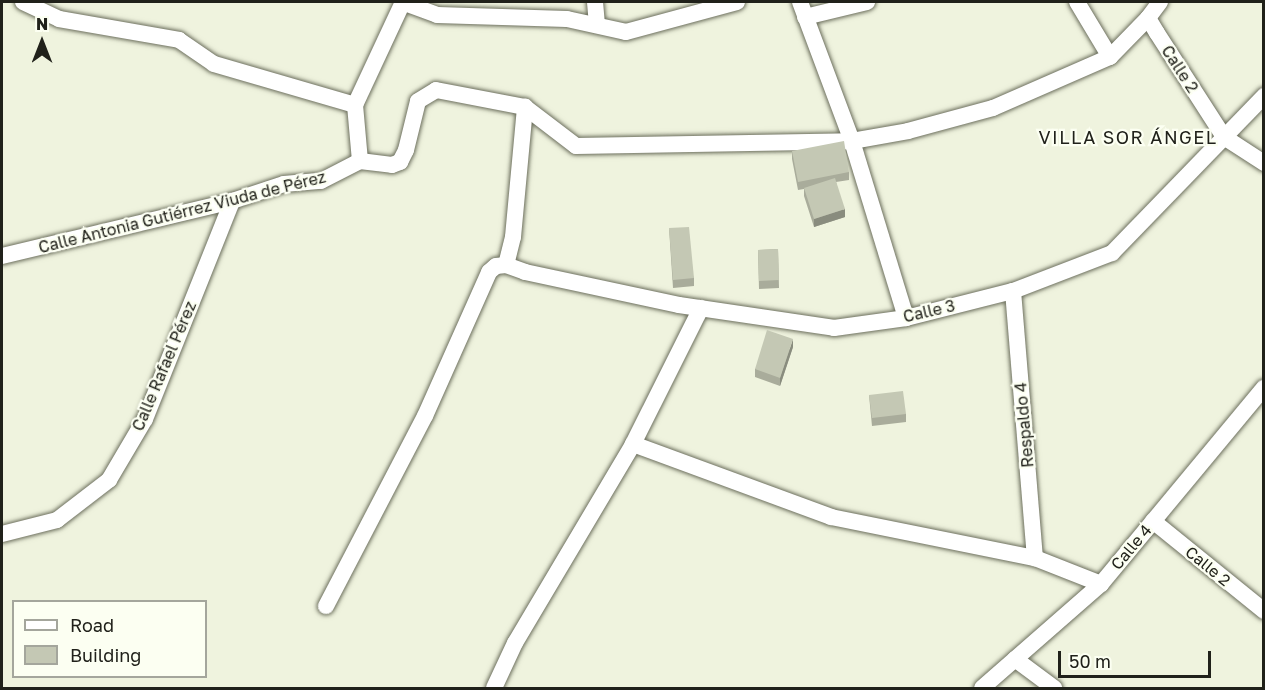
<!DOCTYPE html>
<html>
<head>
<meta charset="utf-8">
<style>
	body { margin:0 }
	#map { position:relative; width:1265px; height:690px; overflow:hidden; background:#eff3de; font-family:"Golos Text",sans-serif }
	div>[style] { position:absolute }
	.roads { filter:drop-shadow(0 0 2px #6c6f5d) drop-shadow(0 0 2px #6c6f5d) }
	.minor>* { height:16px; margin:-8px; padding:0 8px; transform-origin:8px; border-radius:8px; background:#fff }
	.wall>* { inset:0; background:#a9ac9b }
	.shaded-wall>* { inset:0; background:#898c7e }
	.building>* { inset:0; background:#c4c8b4 }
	span { translate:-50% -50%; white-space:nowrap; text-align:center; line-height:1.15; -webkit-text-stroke:4.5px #fcfff2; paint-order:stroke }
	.street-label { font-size:16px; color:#20211a }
	.neighbourhood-label { font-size:18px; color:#20211a; letter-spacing:1.5px }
	.frame { position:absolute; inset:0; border:3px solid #20211a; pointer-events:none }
	.legend { position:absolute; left:12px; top:600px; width:195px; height:78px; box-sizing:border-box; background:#fcfff2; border:2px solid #a4a69c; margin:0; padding:8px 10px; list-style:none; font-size:18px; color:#20211a }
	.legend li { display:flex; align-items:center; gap:12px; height:30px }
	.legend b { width:30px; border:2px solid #a4a69c }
	.north { position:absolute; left:12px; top:12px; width:60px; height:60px; -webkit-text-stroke:4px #fcfff2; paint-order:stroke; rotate:0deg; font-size:16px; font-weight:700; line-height:24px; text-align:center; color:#20211a }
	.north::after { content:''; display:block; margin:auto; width:21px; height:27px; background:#20211a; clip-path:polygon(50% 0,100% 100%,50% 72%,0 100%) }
	.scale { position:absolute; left:1058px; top:651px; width:153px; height:27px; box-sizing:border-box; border:3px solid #20211a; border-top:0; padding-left:8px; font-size:18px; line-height:21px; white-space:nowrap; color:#20211a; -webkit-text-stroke:4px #fcfff2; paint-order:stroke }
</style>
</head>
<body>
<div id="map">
	<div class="roads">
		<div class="minor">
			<div style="left:23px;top:2px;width:40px;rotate:25deg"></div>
			<div style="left:59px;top:19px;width:122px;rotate:9.9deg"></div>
			<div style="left:179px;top:40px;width:42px;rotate:34.4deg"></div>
			<div style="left:214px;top:64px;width:147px;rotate:16.2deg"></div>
			<div style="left:402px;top:2px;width:37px;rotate:20deg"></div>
			<div style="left:437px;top:15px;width:130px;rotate:1.8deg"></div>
			<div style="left:567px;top:19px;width:60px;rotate:12.4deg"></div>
			<div style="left:626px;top:32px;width:115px;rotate:-15.1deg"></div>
			<div style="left:595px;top:2px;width:23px;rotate:85deg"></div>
			<div style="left:800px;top:2px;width:148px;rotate:69.5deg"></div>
			<div style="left:852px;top:141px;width:185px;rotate:73deg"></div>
			<div style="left:1077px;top:2px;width:64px;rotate:59deg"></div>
			<div style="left:1160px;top:2px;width:20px;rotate:127deg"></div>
			<div style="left:1148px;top:18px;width:17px;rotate:59deg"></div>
			<div style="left:1157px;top:33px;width:124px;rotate:57.2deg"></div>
			<div style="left:1224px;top:137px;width:48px;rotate:33deg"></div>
			<div style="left:805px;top:17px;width:64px;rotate:-13.6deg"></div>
			<div style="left:360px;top:161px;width:32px;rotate:7deg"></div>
			<div style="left:392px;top:165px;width:9px;rotate:-21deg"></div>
			<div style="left:400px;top:162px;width:13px;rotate:-63deg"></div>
			<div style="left:406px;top:150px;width:50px;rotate:-76.2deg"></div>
			<div style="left:418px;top:101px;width:21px;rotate:-31deg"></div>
			<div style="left:436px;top:90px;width:91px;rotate:10.8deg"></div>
			<div style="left:525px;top:107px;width:64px;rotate:37.4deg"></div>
			<div style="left:576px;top:146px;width:276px;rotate:-1deg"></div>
			<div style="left:852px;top:141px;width:57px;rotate:-10.1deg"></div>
			<div style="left:908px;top:131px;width:88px;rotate:-15.1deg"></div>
			<div style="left:993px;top:108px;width:128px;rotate:-23.6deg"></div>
			<div style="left:1110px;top:57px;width:54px;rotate:-45.7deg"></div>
			<div style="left:360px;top:161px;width:56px;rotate:-95.1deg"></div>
			<div style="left:355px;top:105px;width:114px;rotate:-65deg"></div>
			<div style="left:2px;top:256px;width:236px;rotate:-13.4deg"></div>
			<div style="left:232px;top:201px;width:55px;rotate:-18.1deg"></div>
			<div style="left:284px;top:184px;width:37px;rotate:-5deg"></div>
			<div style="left:321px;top:181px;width:44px;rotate:-27.1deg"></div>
			<div style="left:506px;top:265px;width:29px;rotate:-76deg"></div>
			<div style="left:513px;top:237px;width:131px;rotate:-84.7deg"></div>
			<div style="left:1013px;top:291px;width:268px;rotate:85.3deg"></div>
			<div style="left:633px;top:444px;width:211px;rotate:20.2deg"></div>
			<div style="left:831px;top:517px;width:208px;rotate:11.4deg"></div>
			<div style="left:1035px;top:558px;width:71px;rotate:21.5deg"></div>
			<div style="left:1153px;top:521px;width:143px;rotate:39deg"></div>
			<div style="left:2px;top:534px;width:57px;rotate:-14.3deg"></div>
			<div style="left:57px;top:520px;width:66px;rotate:-37.6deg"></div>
			<div style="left:109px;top:480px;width:71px;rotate:-59.5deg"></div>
			<div style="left:145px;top:419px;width:235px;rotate:-68.2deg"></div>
			<div style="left:326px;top:606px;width:214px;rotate:-62.5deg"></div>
			<div style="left:425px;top:416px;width:158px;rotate:-66deg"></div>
			<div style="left:489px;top:272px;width:9px;rotate:-41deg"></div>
			<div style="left:496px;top:266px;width:10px;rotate:-6deg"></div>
			<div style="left:506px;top:265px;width:20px;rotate:20deg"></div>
			<div style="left:525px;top:272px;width:157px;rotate:12.1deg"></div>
			<div style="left:679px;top:305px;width:157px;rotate:8.4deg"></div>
			<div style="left:834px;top:328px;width:73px;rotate:-7.9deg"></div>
			<div style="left:906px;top:318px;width:110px;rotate:-14.2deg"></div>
			<div style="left:1013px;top:291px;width:106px;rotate:-21deg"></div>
			<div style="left:1112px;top:253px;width:219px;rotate:-45.9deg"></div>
			<div style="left:1015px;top:659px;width:49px;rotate:36.6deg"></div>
			<div style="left:494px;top:688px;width:50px;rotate:-65deg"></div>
			<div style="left:515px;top:643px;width:231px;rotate:-59.3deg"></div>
			<div style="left:633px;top:444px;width:152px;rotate:-63.4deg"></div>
			<div style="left:982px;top:688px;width:158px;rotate:-41.2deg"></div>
			<div style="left:1101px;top:584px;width:255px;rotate:-50.3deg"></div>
		</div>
	</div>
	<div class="wall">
		<div style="clip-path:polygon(792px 151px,849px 172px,849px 180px,836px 182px,845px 217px,814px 227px,804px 196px,804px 189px,798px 190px,792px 159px)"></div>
		<div style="clip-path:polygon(669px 228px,694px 278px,694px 286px,673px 288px)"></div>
		<div style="clip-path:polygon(778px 249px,779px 288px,759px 289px,758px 250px)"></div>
		<div style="clip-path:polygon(793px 347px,780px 386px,755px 377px,755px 369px)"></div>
		<div style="clip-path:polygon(869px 395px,906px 414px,906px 422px,872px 426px)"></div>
	</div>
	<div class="shaded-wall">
		<div style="clip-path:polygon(845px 209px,845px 217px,814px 227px,814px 219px)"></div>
		<div style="clip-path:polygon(793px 339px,793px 347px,780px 386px,780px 378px)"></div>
	</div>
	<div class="building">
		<div style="clip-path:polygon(844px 141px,849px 172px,798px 182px,792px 151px)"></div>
		<div style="clip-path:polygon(835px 178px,845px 209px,814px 219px,804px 188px)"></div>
		<div style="clip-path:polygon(689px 227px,694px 278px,673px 280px,669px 228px)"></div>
		<div style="clip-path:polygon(778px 249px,779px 280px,759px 281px,758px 250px)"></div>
		<div style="clip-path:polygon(767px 330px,793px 339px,780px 378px,755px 369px)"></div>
		<div style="clip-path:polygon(903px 391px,906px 414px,872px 418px,869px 395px)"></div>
	</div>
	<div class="street-label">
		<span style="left:1180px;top:69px;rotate:57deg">Calle 2</span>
		<span style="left:182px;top:212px;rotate:-14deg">Calle Antonia Gutiérrez Viuda de Pérez</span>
		<span style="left:929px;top:311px;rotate:-13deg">Calle 3</span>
		<span style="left:164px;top:366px;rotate:-67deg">Calle Rafael Pérez</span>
		<span style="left:1024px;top:425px;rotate:-95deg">Respaldo 4</span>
		<span style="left:1131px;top:547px;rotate:-50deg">Calle 4</span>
		<span style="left:1208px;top:566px;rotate:39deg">Calle 2</span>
	</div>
	<div class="neighbourhood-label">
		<span style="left:1128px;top:137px">VILLA SOR ÁNGEL</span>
	</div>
	<div class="frame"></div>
	<ul class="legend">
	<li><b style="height:8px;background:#fff"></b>Road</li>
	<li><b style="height:16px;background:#c4c8b4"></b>Building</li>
	</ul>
	<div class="north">N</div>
	<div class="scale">50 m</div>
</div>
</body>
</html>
